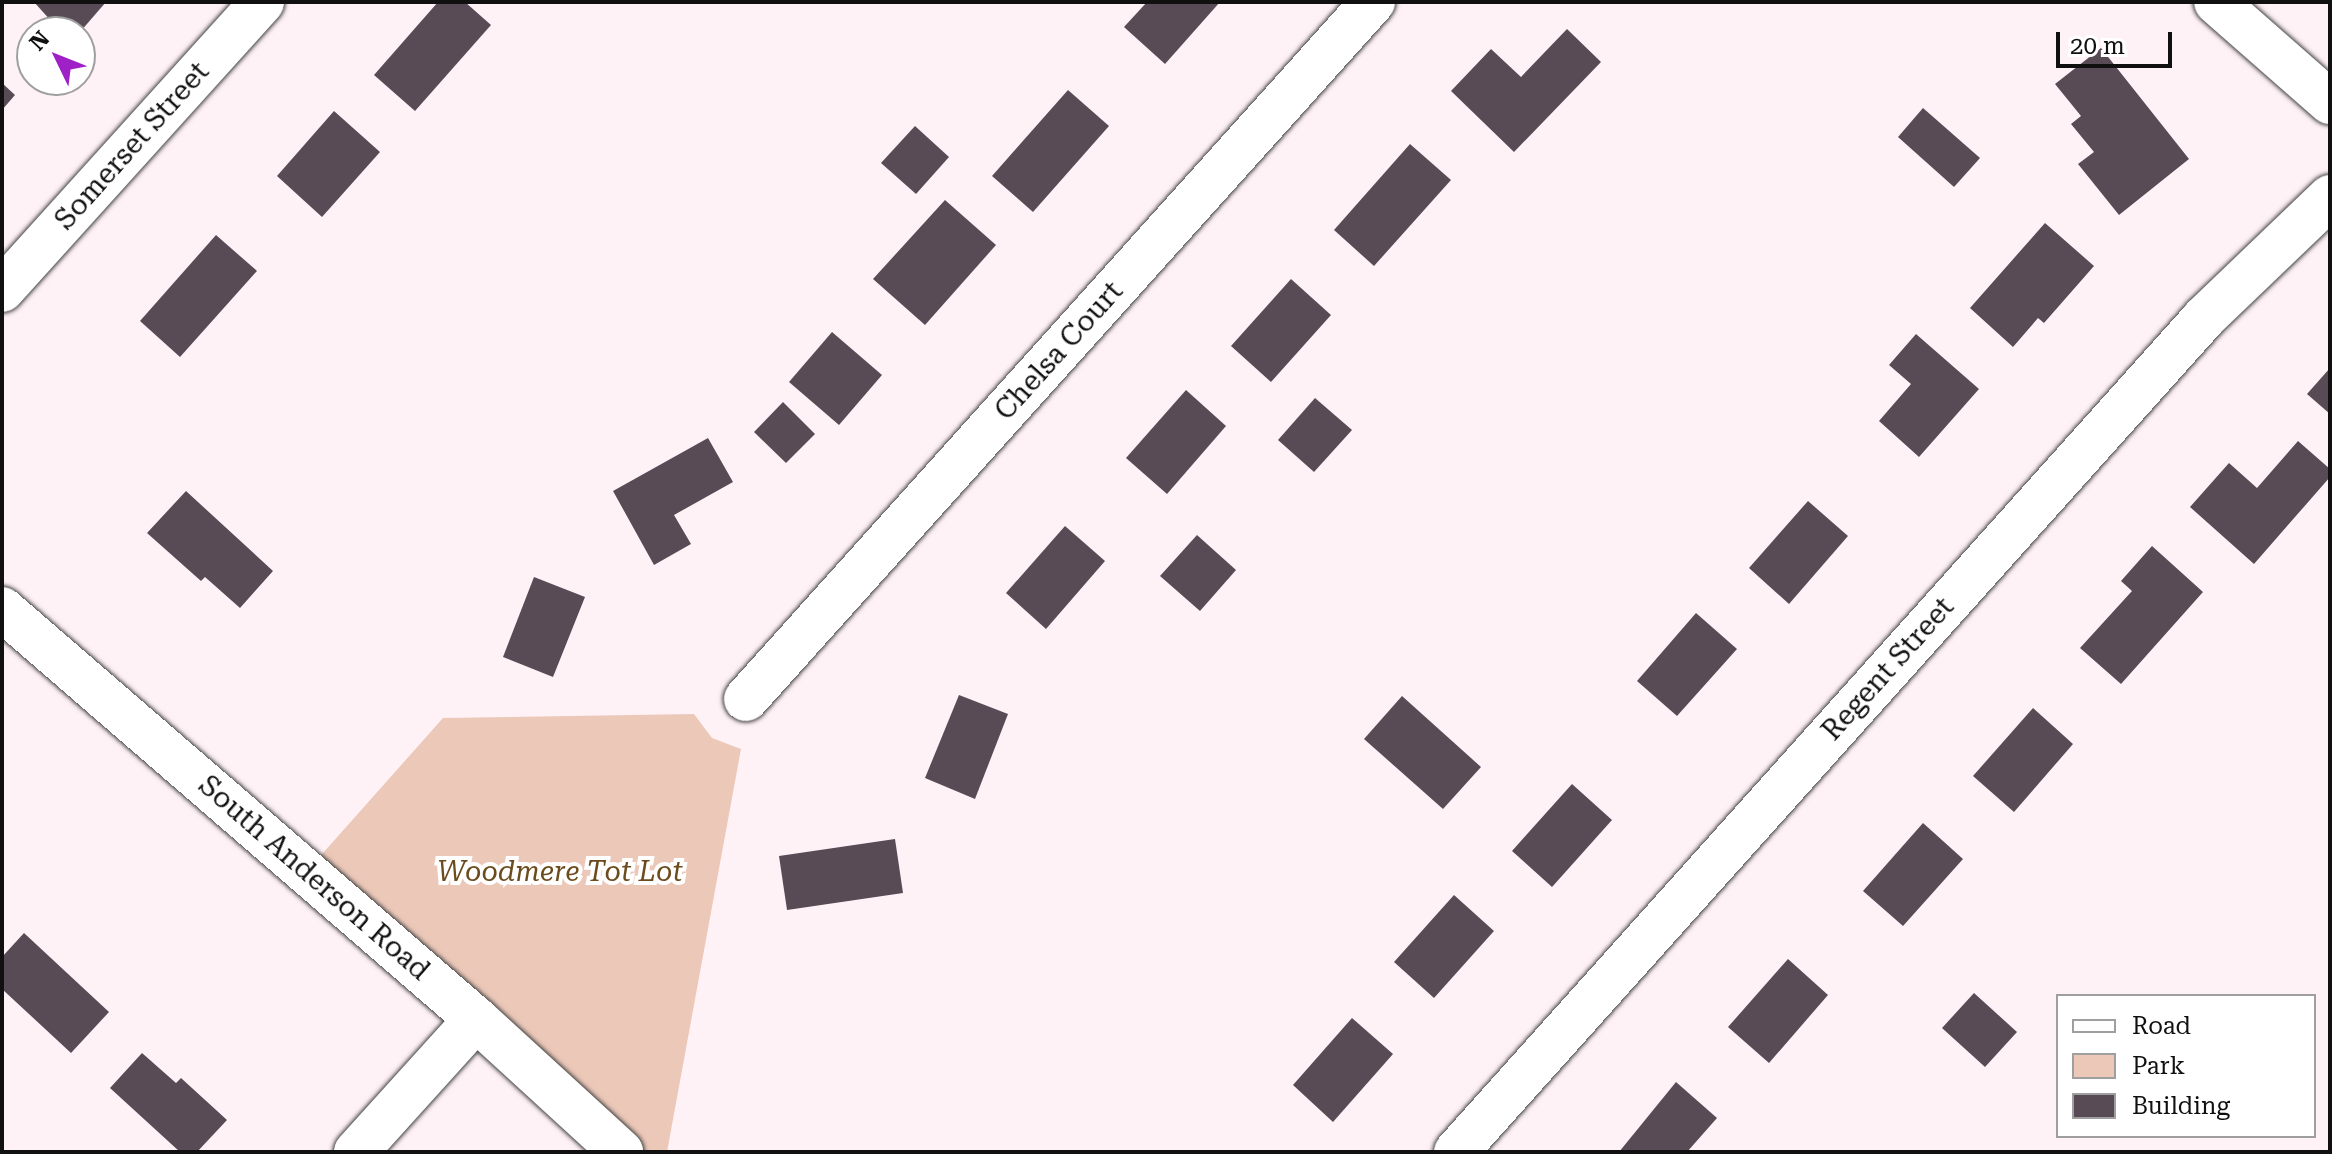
<!DOCTYPE html>
<html>
<head>
<meta charset="utf-8">
<style>
	body { margin:0 }
	#map { position:relative; width:2332px; height:1154px; overflow:hidden; background:#fff2f7; font-family:"Roboto Serif",serif }
	div>[style] { position:absolute }
	.green>* { inset:0; background:#ecc8b9 }
	.building>* { inset:0; background:#594b56 }
	.roads { filter:drop-shadow(0 0 2px #434343) drop-shadow(0 0 2px #434343) }
	.street>* { height:44px; margin:-22px; padding:0 22px; transform-origin:22px; border-radius:22px; background:#fff }
	span { translate:-50% -50%; white-space:nowrap; text-align:center; line-height:1.15; -webkit-text-stroke:8px #fff; paint-order:stroke }
	.street-label { font-size:28px; color:#101010 }
	.park-label { font-size:28px; color:#6c4c1c; font-style:italic }
	.frame { position:absolute; inset:0; border:4px solid #101010; pointer-events:none }
	.legend { position:absolute; left:2056px; top:994px; width:260px; height:144px; box-sizing:border-box; background:#fff; border:2px solid #9f9f9f; margin:0; padding:10px 14px; list-style:none; font-size:24px; color:#101010 }
	.legend li { display:flex; align-items:center; gap:16px; height:40px }
	.legend b { width:40px; border:2px solid #9f9f9f }
	.north { position:absolute; left:16px; top:16px; width:80px; height:80px; box-sizing:border-box; background:#fff; border:2px solid #9f9f9f; border-radius:50%; rotate:313deg; font-size:22px; font-weight:700; line-height:32px; text-align:center; color:#101010 }
	.north::after { content:''; display:block; margin:auto; width:28px; height:36px; background:#a020c7; clip-path:polygon(50% 0,100% 100%,50% 72%,0 100%) }
	.scale { position:absolute; left:2056px; top:32px; width:116px; height:36px; box-sizing:border-box; border:4px solid #101010; border-top:0; padding-left:10px; font-size:24px; line-height:28px; white-space:nowrap; color:#101010; -webkit-text-stroke:6px #fff; paint-order:stroke }
</style>
</head>
<body>
<div id="map">
	<div class="green">
		<div style="clip-path:polygon(694px 714px,712px 738px,741px 749px,667px 1152px,641px 1152px,315px 862px,443px 718px)"></div>
	</div>
	<div class="building">
		<div style="clip-path:polygon(34px 2px,106px 2px,80px 32px,61px 32px)"></div>
		<div style="clip-path:polygon(438px 2px,465px 2px,491px 25px,415px 111px,374px 75px)"></div>
		<div style="clip-path:polygon(1147px 2px,1220px 2px,1165px 64px,1124px 27px)"></div>
		<div style="clip-path:polygon(1567px 29px,1601px 62px,1514px 152px,1451px 91px,1491px 49px,1521px 77px)"></div>
		<div style="clip-path:polygon(2101px 48px,2189px 159px,2119px 215px,2078px 164px,2094px 152px,2071px 124px,2081px 116px,2055px 84px)"></div>
		<div style="clip-path:polygon(2px 83px,15px 95px,2px 110px)"></div>
		<div style="clip-path:polygon(1068px 90px,1109px 126px,1033px 212px,992px 176px)"></div>
		<div style="clip-path:polygon(1923px 108px,1980px 158px,1954px 187px,1898px 137px)"></div>
		<div style="clip-path:polygon(334px 111px,380px 152px,322px 217px,277px 176px)"></div>
		<div style="clip-path:polygon(915px 126px,949px 157px,916px 194px,881px 163px)"></div>
		<div style="clip-path:polygon(1410px 144px,1451px 180px,1374px 266px,1334px 230px)"></div>
		<div style="clip-path:polygon(945px 200px,996px 245px,925px 325px,873px 279px)"></div>
		<div style="clip-path:polygon(2045px 223px,2094px 266px,2044px 323px,2038px 318px,2013px 347px,1970px 308px)"></div>
		<div style="clip-path:polygon(216px 235px,257px 271px,180px 357px,140px 321px)"></div>
		<div style="clip-path:polygon(1291px 279px,1331px 315px,1271px 382px,1231px 346px)"></div>
		<div style="clip-path:polygon(832px 332px,882px 375px,839px 425px,789px 382px)"></div>
		<div style="clip-path:polygon(1916px 334px,1979px 389px,1919px 457px,1879px 421px,1911px 384px,1889px 365px)"></div>
		<div style="clip-path:polygon(2330px 368px,2330px 414px,2307px 394px)"></div>
		<div style="clip-path:polygon(1186px 390px,1226px 426px,1167px 494px,1126px 458px)"></div>
		<div style="clip-path:polygon(1315px 398px,1352px 430px,1314px 472px,1278px 440px)"></div>
		<div style="clip-path:polygon(783px 402px,815px 434px,786px 463px,754px 432px)"></div>
		<div style="clip-path:polygon(708px 438px,733px 482px,674px 515px,691px 544px,654px 565px,613px 491px)"></div>
		<div style="clip-path:polygon(2298px 441px,2330px 469px,2330px 477px,2254px 564px,2190px 507px,2229px 463px,2257px 488px)"></div>
		<div style="clip-path:polygon(186px 491px,273px 571px,240px 608px,205px 577px,201px 581px,147px 533px)"></div>
		<div style="clip-path:polygon(1808px 501px,1848px 536px,1789px 604px,1749px 568px)"></div>
		<div style="clip-path:polygon(1065px 526px,1105px 561px,1046px 629px,1006px 593px)"></div>
		<div style="clip-path:polygon(1197px 535px,1236px 570px,1200px 611px,1160px 576px)"></div>
		<div style="clip-path:polygon(2152px 546px,2203px 592px,2121px 684px,2080px 648px,2132px 591px,2121px 581px)"></div>
		<div style="clip-path:polygon(534px 577px,585px 597px,553px 677px,503px 657px)"></div>
		<div style="clip-path:polygon(1696px 613px,1737px 649px,1677px 716px,1637px 681px)"></div>
		<div style="clip-path:polygon(959px 695px,1008px 714px,975px 799px,925px 778px)"></div>
		<div style="clip-path:polygon(1402px 696px,1481px 767px,1443px 809px,1364px 739px)"></div>
		<div style="clip-path:polygon(2033px 708px,2073px 744px,2014px 812px,1973px 776px)"></div>
		<div style="clip-path:polygon(1572px 784px,1612px 820px,1552px 887px,1512px 851px)"></div>
		<div style="clip-path:polygon(1923px 823px,1963px 859px,1903px 926px,1863px 891px)"></div>
		<div style="clip-path:polygon(895px 839px,903px 893px,787px 910px,779px 856px)"></div>
		<div style="clip-path:polygon(1454px 895px,1494px 931px,1434px 998px,1394px 962px)"></div>
		<div style="clip-path:polygon(24px 933px,109px 1012px,71px 1053px,2px 989px,2px 957px)"></div>
		<div style="clip-path:polygon(1788px 959px,1828px 995px,1769px 1063px,1728px 1027px)"></div>
		<div style="clip-path:polygon(1974px 993px,2017px 1032px,1985px 1067px,1942px 1028px)"></div>
		<div style="clip-path:polygon(1352px 1018px,1393px 1054px,1333px 1122px,1293px 1085px)"></div>
		<div style="clip-path:polygon(142px 1053px,176px 1083px,181px 1078px,227px 1120px,197px 1152px,180px 1152px,110px 1088px)"></div>
		<div style="clip-path:polygon(1676px 1082px,1717px 1118px,1687px 1152px,1619px 1152px)"></div>
	</div>
	<div class="roads">
		<div class="street">
			<div style="left:2216px;top:2px;width:152px;rotate:41.3deg"></div>
			<div style="left:2px;top:290px;width:388px;rotate:-47.9deg"></div>
			<div style="left:2px;top:609px;width:627px;rotate:40.86deg"></div>
			<div style="left:476px;top:1019px;width:197px;rotate:42.5deg"></div>
			<div style="left:746px;top:699px;width:938px;rotate:-48.03deg"></div>
			<div style="left:356px;top:1152px;width:179px;rotate:-47.9deg"></div>
			<div style="left:1456px;top:1152px;width:1120px;rotate:-48.11deg"></div>
			<div style="left:2204px;top:318px;width:175px;rotate:-43.8deg"></div>
		</div>
	</div>
	<div class="street-label">
		<span style="left:132px;top:146px;rotate:-48deg">Somerset Street</span>
		<span style="left:1059px;top:351px;rotate:-48deg">Chelsa Court</span>
		<span style="left:1888px;top:669px;rotate:-48deg">Regent Street</span>
		<span style="left:314px;top:878px;rotate:41deg">South Anderson Road</span>
	</div>
	<div class="park-label">
		<span style="left:560px;top:872px">Woodmere Tot Lot</span>
	</div>
	<div class="frame"></div>
	<ul class="legend">
	<li><b style="height:10px;background:#fff"></b>Road</li>
	<li><b style="height:22px;background:#ecc8b9"></b>Park</li>
	<li><b style="height:22px;background:#594b56"></b>Building</li>
	</ul>
	<div class="north">N</div>
	<div class="scale">20 m</div>
</div>
</body>
</html>
